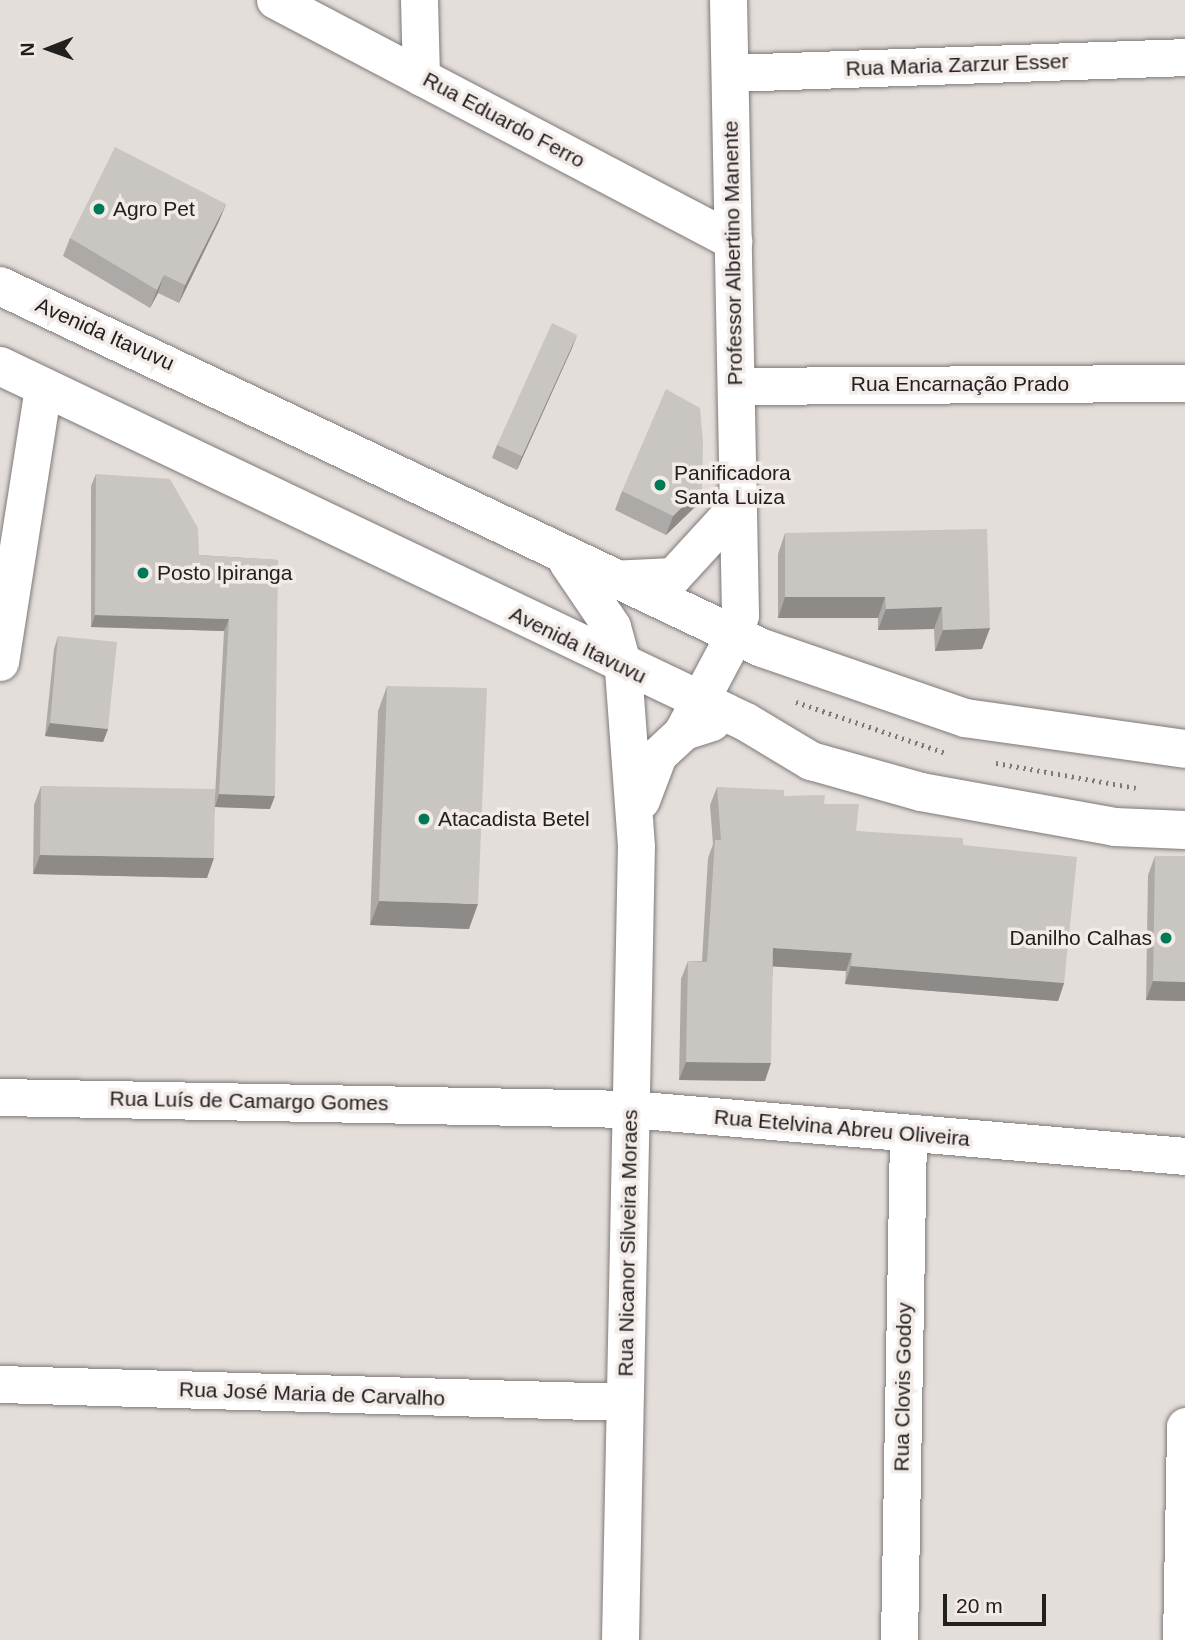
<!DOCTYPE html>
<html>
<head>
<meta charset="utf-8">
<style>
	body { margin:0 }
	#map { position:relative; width:1185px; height:1640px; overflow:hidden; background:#e4dedb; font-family:Arial,sans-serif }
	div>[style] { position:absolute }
	.path>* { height:4.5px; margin-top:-2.25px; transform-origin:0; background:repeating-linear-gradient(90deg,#7d7977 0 2px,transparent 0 7px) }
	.roads { filter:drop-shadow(0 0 2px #7f7977) drop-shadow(0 0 2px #7f7977) }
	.minor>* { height:37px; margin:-18.5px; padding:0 18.5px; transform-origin:18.5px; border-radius:18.5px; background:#fff }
	.secondary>* { height:38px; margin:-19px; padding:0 19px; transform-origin:19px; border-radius:19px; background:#fff }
	.wall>* { inset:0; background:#ada9a6 }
	.shaded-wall>* { inset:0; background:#8d8a87 }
	.building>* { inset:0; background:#c9c5c1 }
	.dots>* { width:19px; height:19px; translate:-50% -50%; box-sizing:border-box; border:4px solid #f2ebe8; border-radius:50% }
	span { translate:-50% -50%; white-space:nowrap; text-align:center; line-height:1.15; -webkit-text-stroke:7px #f2ebe8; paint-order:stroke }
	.street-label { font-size:21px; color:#22201f }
	.poi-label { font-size:21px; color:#22201f }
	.left { translate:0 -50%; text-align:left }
	.right { translate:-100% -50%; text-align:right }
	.north { position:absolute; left:14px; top:14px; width:70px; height:70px; -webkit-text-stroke:5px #f2ebe8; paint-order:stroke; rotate:269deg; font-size:19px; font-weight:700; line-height:28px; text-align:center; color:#22201f }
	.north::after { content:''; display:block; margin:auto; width:24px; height:32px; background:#22201f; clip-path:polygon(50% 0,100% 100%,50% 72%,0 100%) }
	.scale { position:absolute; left:943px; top:1594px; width:103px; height:32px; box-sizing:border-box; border:4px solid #22201f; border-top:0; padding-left:9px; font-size:21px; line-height:24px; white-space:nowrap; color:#22201f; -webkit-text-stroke:5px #f2ebe8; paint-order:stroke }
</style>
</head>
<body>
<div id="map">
	<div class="path">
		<div style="left:796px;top:702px;width:158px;rotate:18.8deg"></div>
		<div style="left:996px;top:763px;width:142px;rotate:10.1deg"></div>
	</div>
	<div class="roads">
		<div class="minor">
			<div style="left:275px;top:0;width:518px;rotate:27.75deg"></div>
			<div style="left:419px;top:0;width:77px;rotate:88.5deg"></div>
			<div style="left:728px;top:0;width:615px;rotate:88.88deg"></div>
			<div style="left:740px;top:615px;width:23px;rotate:105deg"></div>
			<div style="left:730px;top:73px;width:455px;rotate:-2deg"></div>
			<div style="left:736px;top:386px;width:449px;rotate:-0.4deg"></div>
			<div style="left:610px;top:579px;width:63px;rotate:-2.7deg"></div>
			<div style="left:673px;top:576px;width:96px;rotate:-47.5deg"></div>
			<div style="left:0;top:662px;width:279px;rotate:-81.1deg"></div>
			<div style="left:641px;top:800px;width:48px;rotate:-69.3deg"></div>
			<div style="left:658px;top:755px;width:35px;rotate:-43deg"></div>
			<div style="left:684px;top:731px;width:29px;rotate:-18deg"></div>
			<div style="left:0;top:1097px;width:630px;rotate:1.09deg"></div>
			<div style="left:630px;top:1109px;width:557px;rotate:4.84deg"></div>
			<div style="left:0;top:1384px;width:624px;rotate:1.65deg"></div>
			<div style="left:620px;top:1640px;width:794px;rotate:-88.85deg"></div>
			<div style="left:636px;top:846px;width:179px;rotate:-94.2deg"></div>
			<div style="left:899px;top:1640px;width:505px;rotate:-88.98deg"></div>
			<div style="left:1181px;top:1640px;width:214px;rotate:-88.9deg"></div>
		</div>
		<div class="secondary">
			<div style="left:0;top:286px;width:844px;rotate:25.41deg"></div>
			<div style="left:762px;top:648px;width:215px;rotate:19deg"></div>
			<div style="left:965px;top:718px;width:222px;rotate:8deg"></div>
			<div style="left:0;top:366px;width:827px;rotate:25.51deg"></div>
			<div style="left:746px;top:722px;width:76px;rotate:31deg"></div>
			<div style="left:811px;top:761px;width:114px;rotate:15.7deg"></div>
			<div style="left:921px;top:792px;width:197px;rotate:10.2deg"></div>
			<div style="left:1115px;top:827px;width:70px;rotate:2.5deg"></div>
			<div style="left:568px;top:562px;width:78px;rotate:55.9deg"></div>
			<div style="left:612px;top:627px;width:41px;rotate:74.6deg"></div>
			<div style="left:684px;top:731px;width:106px;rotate:-62deg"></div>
		</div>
	</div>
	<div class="wall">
		<div style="clip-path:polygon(226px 204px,219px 221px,179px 303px,158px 293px,150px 308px,63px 256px,70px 238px)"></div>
		<div style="clip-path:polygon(577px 335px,572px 348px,517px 470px,492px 458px,497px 445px)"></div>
		<div style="clip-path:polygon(96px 474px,199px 555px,278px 560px,270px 809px,215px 807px,207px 878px,33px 874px,34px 805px,41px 786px,215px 796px,224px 631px,91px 627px,91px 486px)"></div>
		<div style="clip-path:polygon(622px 491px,695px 507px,666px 535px,615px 510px)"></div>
		<div style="clip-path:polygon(785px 533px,990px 628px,982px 649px,935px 651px,934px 629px,878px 630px,878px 618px,778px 618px,778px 554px)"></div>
		<div style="clip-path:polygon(58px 636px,108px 729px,103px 742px,45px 736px,54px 649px)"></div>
		<div style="clip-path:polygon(387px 686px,469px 929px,370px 925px,378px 711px)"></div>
		<div style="clip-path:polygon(717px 787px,784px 796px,824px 804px,856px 831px,963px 845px,1064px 983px,1058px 1001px,845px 984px,846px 971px,773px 966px,765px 1081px,679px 1080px,681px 979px,688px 961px,702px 961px,708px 858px,713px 844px,710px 805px)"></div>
		<div style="clip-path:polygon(1155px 856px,1185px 1001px,1146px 1000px,1148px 875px)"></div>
	</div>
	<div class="shaded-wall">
		<div style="clip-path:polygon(226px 204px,219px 221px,179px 303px,185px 285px)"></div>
		<div style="clip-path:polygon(164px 275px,158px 293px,150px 308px,157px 290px)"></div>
		<div style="clip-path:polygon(577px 335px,572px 348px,517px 470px,522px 456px)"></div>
		<div style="clip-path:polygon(702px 488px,695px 507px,666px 535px,673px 516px)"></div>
		<div style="clip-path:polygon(785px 597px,885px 597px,878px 618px,778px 618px)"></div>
		<div style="clip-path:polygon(942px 607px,934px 629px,878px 630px,886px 609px)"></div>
		<div style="clip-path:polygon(95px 615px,229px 619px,224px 631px,91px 627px)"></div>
		<div style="clip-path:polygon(990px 628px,982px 649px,935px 651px,943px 630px)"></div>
		<div style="clip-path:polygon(50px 723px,108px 729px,103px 742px,45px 736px)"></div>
		<div style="clip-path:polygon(219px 794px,275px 796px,270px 809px,215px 807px)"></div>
		<div style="clip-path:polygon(40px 855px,214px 858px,207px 878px,33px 874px)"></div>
		<div style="clip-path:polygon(379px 901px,478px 904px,469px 929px,370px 925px)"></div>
		<div style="clip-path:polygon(773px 948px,852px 953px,846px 971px,766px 966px)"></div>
		<div style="clip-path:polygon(851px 966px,1064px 983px,1058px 1001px,845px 984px)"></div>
		<div style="clip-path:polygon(1153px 981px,1185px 982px,1185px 1001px,1146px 1000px)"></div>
		<div style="clip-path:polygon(686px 1062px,771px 1063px,765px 1081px,679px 1080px)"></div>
	</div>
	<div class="building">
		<div style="clip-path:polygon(115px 147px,226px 204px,185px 285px,164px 275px,157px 290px,70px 238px)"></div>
		<div style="clip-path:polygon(552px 323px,577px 335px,522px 456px,497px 445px)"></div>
		<div style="clip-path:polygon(666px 389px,700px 408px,703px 443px,702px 488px,673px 516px,622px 491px)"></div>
		<div style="clip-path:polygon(96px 474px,170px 479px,198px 528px,199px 555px,278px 560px,275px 796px,219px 794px,229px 619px,95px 615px)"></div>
		<div style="clip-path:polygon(987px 529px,990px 628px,943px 630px,942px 607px,886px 609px,885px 597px,785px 597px,785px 533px)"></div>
		<div style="clip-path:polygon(58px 636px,117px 642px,108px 729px,50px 723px)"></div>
		<div style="clip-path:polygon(387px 686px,487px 688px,478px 904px,379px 901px)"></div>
		<div style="clip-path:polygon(41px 786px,215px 789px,214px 858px,40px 855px)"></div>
		<div style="clip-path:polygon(717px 787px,784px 790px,784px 796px,825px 795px,824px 804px,859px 804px,856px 831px,963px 838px,963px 845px,1077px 857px,1064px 983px,851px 966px,852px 953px,773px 948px,771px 1063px,686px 1062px,688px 961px,707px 962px,715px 840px,721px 840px)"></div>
		<div style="clip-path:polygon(1155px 856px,1185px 856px,1185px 982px,1153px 981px)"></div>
	</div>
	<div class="dots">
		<div style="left:99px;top:209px;background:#007957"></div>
		<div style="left:660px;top:485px;background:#007957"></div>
		<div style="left:143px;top:573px;background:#007957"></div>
		<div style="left:424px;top:819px;background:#007957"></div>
		<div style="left:1166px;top:938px;background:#007957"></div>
	</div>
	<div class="street-label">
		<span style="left:957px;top:65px;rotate:-2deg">Rua Maria Zarzur Esser</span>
		<span style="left:504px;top:120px;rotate:28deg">Rua Eduardo Ferro</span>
		<span style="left:733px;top:253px;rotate:-91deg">Professor Albertino Manente</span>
		<span style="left:105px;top:334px;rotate:24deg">Avenida Itavuvu</span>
		<span style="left:960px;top:384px">Rua Encarnação Prado</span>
		<span style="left:578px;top:645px;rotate:26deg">Avenida Itavuvu</span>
		<span style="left:249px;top:1101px;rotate:1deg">Rua Luís de Camargo Gomes</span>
		<span style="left:842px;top:1128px;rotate:5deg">Rua Etelvina Abreu Oliveira</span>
		<span style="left:628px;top:1243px;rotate:-89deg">Rua Nicanor Silveira Moraes</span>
		<span style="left:903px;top:1387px;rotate:-89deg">Rua Clovis Godoy</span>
		<span style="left:312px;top:1394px;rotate:2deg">Rua José Maria de Carvalho</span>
	</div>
	<div class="poi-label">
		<span class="left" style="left:113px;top:209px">Agro Pet</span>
		<span class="left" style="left:674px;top:485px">Panificadora<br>Santa Luiza</span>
		<span class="left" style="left:157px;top:573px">Posto Ipiranga</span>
		<span class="left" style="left:438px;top:819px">Atacadista Betel</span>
		<span class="right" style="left:1152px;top:938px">Danilho Calhas</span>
	</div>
	<div class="north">N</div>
	<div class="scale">20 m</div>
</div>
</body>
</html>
